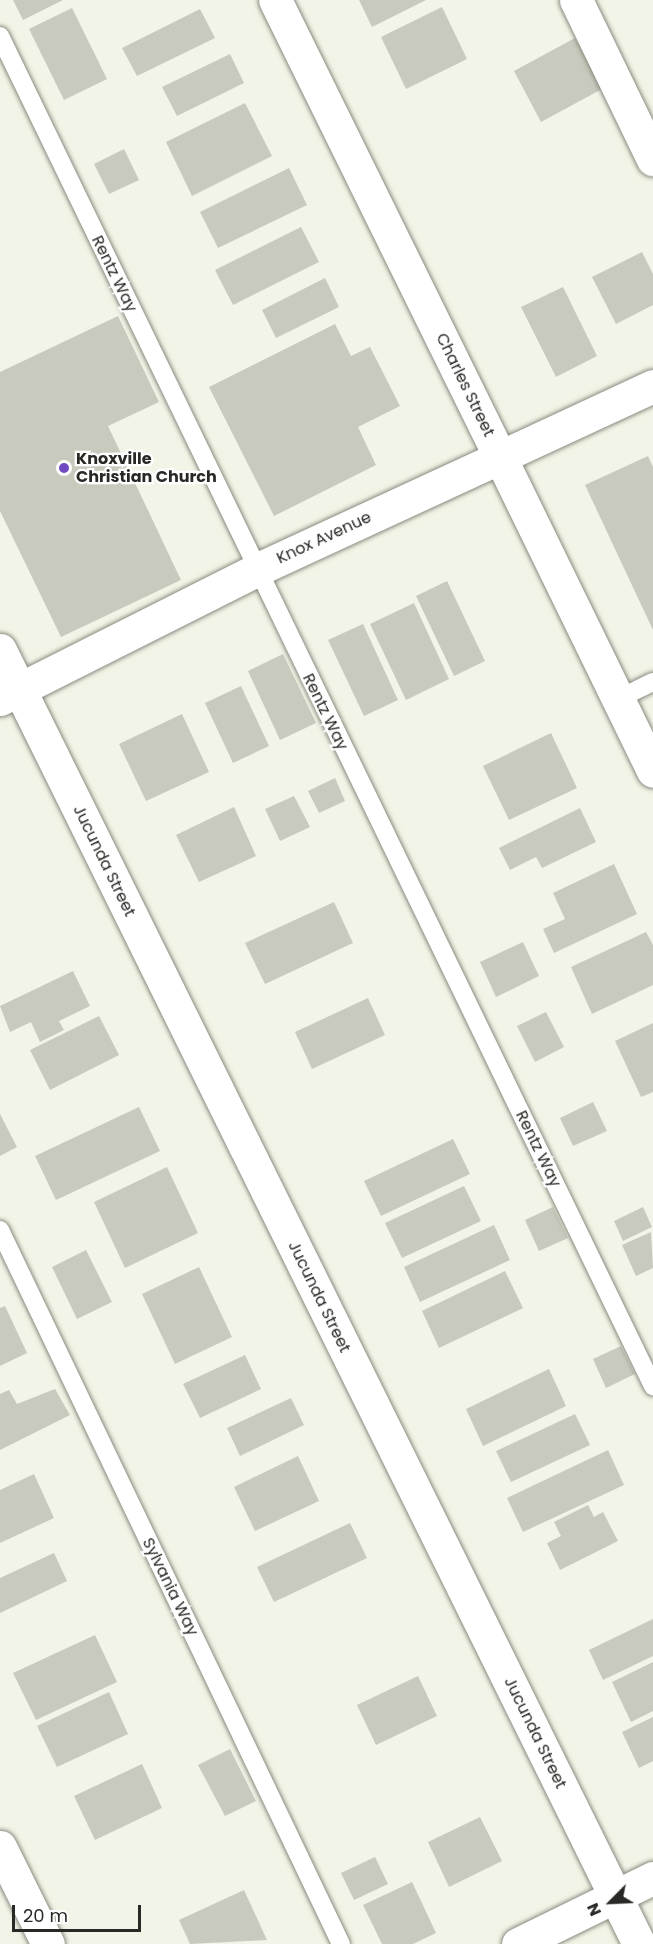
<!DOCTYPE html>
<html>
<head>
<meta charset="utf-8">
<style>
	body { margin:0 }
	#map { position:relative; width:653px; height:1944px; overflow:hidden; background:#f2f4e7; font-family:Poppins,sans-serif }
	div>[style] { position:absolute }
	.building>* { inset:0; background:#c8cabe }
	.roads { filter:drop-shadow(0 0 2px #898b7f) drop-shadow(0 0 2px #898b7f) }
	.service>* { height:18px; margin:-9px; padding:0 9px; transform-origin:9px; border-radius:9px; background:#fff }
	.minor>* { height:33px; margin:-16.5px; padding:0 16.5px; transform-origin:16.5px; border-radius:16.5px; background:#fff }
	.tertiary>* { height:33px; margin:-16.5px; padding:0 16.5px; transform-origin:16.5px; border-radius:16.5px; background:#fff }
	.dots>* { width:16px; height:16px; translate:-50% -50%; box-sizing:border-box; border:3px solid #fff; border-radius:50% }
	span { translate:-50% -50%; white-space:nowrap; text-align:center; line-height:1.15; -webkit-text-stroke:4.5px #fff; paint-order:stroke }
	.street-label { font-size:16px; color:#282925 }
	.poi-label { font-size:16px; color:#282925; font-weight:700 }
	.left { translate:0 -50%; text-align:left }
	.north { position:absolute; left:581px; top:1872px; width:60px; height:60px; -webkit-text-stroke:4px #fff; paint-order:stroke; rotate:246deg; font-size:16px; font-weight:700; line-height:24px; text-align:center; color:#282925 }
	.north::after { content:''; display:block; margin:auto; width:21px; height:27px; background:#282925; clip-path:polygon(50% 0,100% 100%,50% 72%,0 100%) }
	.scale { position:absolute; left:12px; top:1905px; width:129px; height:27px; box-sizing:border-box; border:3px solid #282925; border-top:0; padding-left:8px; font-size:18px; line-height:21px; white-space:nowrap; color:#282925; -webkit-text-stroke:4px #fff; paint-order:stroke }
</style>
</head>
<body>
<div id="map">
	<div class="building">
		<div style="clip-path:polygon(13px 0,63px 0,23px 20px)"></div>
		<div style="clip-path:polygon(359px 0,426px 0,372px 27px)"></div>
		<div style="clip-path:polygon(442px 7px,467px 59px,406px 89px,381px 37px)"></div>
		<div style="clip-path:polygon(72px 8px,107px 79px,64px 100px,29px 29px)"></div>
		<div style="clip-path:polygon(200px 9px,215px 38px,137px 76px,122px 48px)"></div>
		<div style="clip-path:polygon(575px 38px,602px 89px,541px 122px,514px 71px)"></div>
		<div style="clip-path:polygon(230px 54px,244px 83px,177px 116px,162px 87px)"></div>
		<div style="clip-path:polygon(245px 103px,272px 156px,192px 196px,166px 142px)"></div>
		<div style="clip-path:polygon(124px 149px,139px 180px,109px 194px,94px 164px)"></div>
		<div style="clip-path:polygon(289px 168px,307px 205px,218px 248px,200px 212px)"></div>
		<div style="clip-path:polygon(301px 227px,319px 262px,233px 305px,215px 270px)"></div>
		<div style="clip-path:polygon(642px 252px,653px 274px,653px 305px,616px 324px,592px 277px)"></div>
		<div style="clip-path:polygon(325px 278px,339px 307px,276px 338px,262px 310px)"></div>
		<div style="clip-path:polygon(563px 287px,597px 356px,556px 377px,521px 307px)"></div>
		<div style="clip-path:polygon(118px 316px,159px 402px,108px 426px,181px 580px,61px 637px,0 511px,0 372px)"></div>
		<div style="clip-path:polygon(335px 324px,351px 356px,370px 347px,400px 406px,358px 427px,376px 465px,274px 516px,209px 387px)"></div>
		<div style="clip-path:polygon(648px 456px,653px 467px,653px 630px,585px 485px)"></div>
		<div style="clip-path:polygon(447px 581px,485px 661px,454px 676px,416px 596px)"></div>
		<div style="clip-path:polygon(414px 603px,449px 679px,406px 700px,370px 624px)"></div>
		<div style="clip-path:polygon(363px 624px,398px 700px,364px 716px,328px 640px)"></div>
		<div style="clip-path:polygon(283px 654px,316px 723px,280px 740px,248px 671px)"></div>
		<div style="clip-path:polygon(241px 686px,269px 746px,233px 763px,205px 703px)"></div>
		<div style="clip-path:polygon(182px 714px,209px 772px,146px 801px,119px 744px)"></div>
		<div style="clip-path:polygon(551px 733px,577px 788px,509px 820px,483px 766px)"></div>
		<div style="clip-path:polygon(335px 778px,345px 801px,319px 813px,308px 791px)"></div>
		<div style="clip-path:polygon(294px 796px,310px 827px,280px 841px,265px 809px)"></div>
		<div style="clip-path:polygon(234px 807px,256px 856px,199px 882px,176px 835px)"></div>
		<div style="clip-path:polygon(580px 808px,596px 842px,542px 868px,536px 857px,510px 870px,499px 848px)"></div>
		<div style="clip-path:polygon(614px 864px,637px 914px,554px 953px,543px 929px,565px 919px,553px 893px)"></div>
		<div style="clip-path:polygon(334px 902px,353px 943px,265px 984px,245px 943px)"></div>
		<div style="clip-path:polygon(646px 932px,653px 945px,653px 985px,592px 1014px,571px 967px)"></div>
		<div style="clip-path:polygon(523px 942px,539px 976px,496px 997px,480px 962px)"></div>
		<div style="clip-path:polygon(73px 971px,90px 1006px,59px 1021px,64px 1030px,40px 1042px,31px 1022px,10px 1032px,0 1006px)"></div>
		<div style="clip-path:polygon(368px 998px,385px 1035px,312px 1069px,295px 1032px)"></div>
		<div style="clip-path:polygon(546px 1012px,564px 1047px,535px 1062px,517px 1026px)"></div>
		<div style="clip-path:polygon(99px 1016px,119px 1055px,50px 1090px,30px 1050px)"></div>
		<div style="clip-path:polygon(653px 1023px,653px 1092px,641px 1097px,615px 1041px)"></div>
		<div style="clip-path:polygon(593px 1102px,607px 1131px,573px 1146px,560px 1118px)"></div>
		<div style="clip-path:polygon(139px 1107px,160px 1151px,56px 1200px,35px 1156px)"></div>
		<div style="clip-path:polygon(0 1114px,17px 1147px,0 1156px)"></div>
		<div style="clip-path:polygon(453px 1139px,470px 1174px,381px 1216px,364px 1181px)"></div>
		<div style="clip-path:polygon(167px 1167px,198px 1233px,125px 1268px,94px 1202px)"></div>
		<div style="clip-path:polygon(464px 1186px,481px 1221px,402px 1258px,385px 1223px)"></div>
		<div style="clip-path:polygon(553px 1207px,568px 1238px,539px 1251px,525px 1220px)"></div>
		<div style="clip-path:polygon(643px 1207px,652px 1227px,623px 1241px,614px 1221px)"></div>
		<div style="clip-path:polygon(494px 1225px,510px 1260px,420px 1302px,404px 1267px)"></div>
		<div style="clip-path:polygon(651px 1232px,653px 1268px,636px 1276px,622px 1245px)"></div>
		<div style="clip-path:polygon(86px 1250px,112px 1302px,77px 1319px,52px 1267px)"></div>
		<div style="clip-path:polygon(199px 1267px,232px 1337px,175px 1364px,142px 1294px)"></div>
		<div style="clip-path:polygon(505px 1271px,523px 1308px,439px 1348px,422px 1311px)"></div>
		<div style="clip-path:polygon(5px 1306px,27px 1353px,0 1366px,0 1308px)"></div>
		<div style="clip-path:polygon(621px 1346px,635px 1374px,606px 1388px,593px 1359px)"></div>
		<div style="clip-path:polygon(245px 1355px,261px 1389px,200px 1418px,183px 1384px)"></div>
		<div style="clip-path:polygon(549px 1369px,566px 1406px,483px 1446px,466px 1409px)"></div>
		<div style="clip-path:polygon(55px 1389px,70px 1415px,0 1450px,0 1394px,9px 1390px,17px 1404px)"></div>
		<div style="clip-path:polygon(291px 1398px,304px 1425px,240px 1456px,227px 1428px)"></div>
		<div style="clip-path:polygon(575px 1414px,590px 1445px,511px 1482px,496px 1451px)"></div>
		<div style="clip-path:polygon(608px 1450px,624px 1485px,523px 1532px,507px 1498px)"></div>
		<div style="clip-path:polygon(298px 1456px,319px 1501px,255px 1531px,234px 1487px)"></div>
		<div style="clip-path:polygon(34px 1474px,54px 1518px,0 1543px,0 1490px)"></div>
		<div style="clip-path:polygon(588px 1505px,594px 1517px,603px 1512px,618px 1541px,560px 1570px,547px 1543px,561px 1536px,554px 1522px)"></div>
		<div style="clip-path:polygon(350px 1523px,367px 1558px,274px 1602px,257px 1567px)"></div>
		<div style="clip-path:polygon(54px 1553px,67px 1581px,0 1613px,0 1578px)"></div>
		<div style="clip-path:polygon(653px 1619px,653px 1656px,603px 1680px,589px 1650px)"></div>
		<div style="clip-path:polygon(95px 1635px,117px 1682px,36px 1720px,13px 1673px)"></div>
		<div style="clip-path:polygon(653px 1662px,653px 1711px,631px 1722px,612px 1682px)"></div>
		<div style="clip-path:polygon(418px 1676px,437px 1716px,376px 1745px,357px 1705px)"></div>
		<div style="clip-path:polygon(109px 1692px,128px 1734px,57px 1767px,37px 1726px)"></div>
		<div style="clip-path:polygon(653px 1717px,653px 1761px,639px 1768px,622px 1732px)"></div>
		<div style="clip-path:polygon(230px 1749px,256px 1801px,225px 1816px,198px 1765px)"></div>
		<div style="clip-path:polygon(142px 1764px,162px 1808px,95px 1840px,74px 1796px)"></div>
		<div style="clip-path:polygon(480px 1817px,502px 1861px,449px 1887px,428px 1842px)"></div>
		<div style="clip-path:polygon(375px 1857px,388px 1884px,354px 1900px,341px 1873px)"></div>
		<div style="clip-path:polygon(412px 1882px,436px 1933px,413px 1944px,382px 1944px,363px 1905px)"></div>
		<div style="clip-path:polygon(244px 1890px,267px 1940px,190px 1944px,179px 1920px)"></div>
	</div>
	<div class="roads">
		<div class="service">
			<div style="left:0;top:36px;width:1500px;rotate:64.19deg"></div>
			<div style="left:618px;top:699px;width:39px;rotate:-26deg"></div>
			<div style="left:0;top:1230px;width:791px;rotate:64.47deg"></div>
		</div>
		<div class="minor">
			<div style="left:576px;top:0;width:177px;rotate:64.2deg"></div>
			<div style="left:0;top:650px;width:1443px;rotate:63.72deg"></div>
			<div style="left:0;top:699px;width:287px;rotate:-26.7deg"></div>
			<div style="left:256px;top:570px;width:269px;rotate:-24.8deg"></div>
			<div style="left:500px;top:457px;width:509px;rotate:-116.21deg"></div>
			<div style="left:0;top:1847px;width:108px;rotate:63.7deg"></div>
			<div style="left:518px;top:1944px;width:150px;rotate:-26.1deg"></div>
		</div>
		<div class="tertiary">
			<div style="left:653px;top:386px;width:169px;rotate:155.1deg"></div>
			<div style="left:500px;top:457px;width:349px;rotate:64deg"></div>
		</div>
	</div>
	<div class="dots">
		<div style="left:64px;top:468px;background:#6f4ac3"></div>
	</div>
	<div class="street-label">
		<span style="left:114px;top:274px;rotate:64deg">Rentz Way</span>
		<span style="left:465px;top:385px;rotate:64deg">Charles Street</span>
		<span style="left:324px;top:538px;rotate:-25deg">Knox Avenue</span>
		<span style="left:325px;top:712px;rotate:64deg">Rentz Way</span>
		<span style="left:104px;top:861px;rotate:64deg">Jucunda Street</span>
		<span style="left:538px;top:1149px;rotate:64deg">Rentz Way</span>
		<span style="left:319px;top:1297px;rotate:64deg">Jucunda Street</span>
		<span style="left:170px;top:1587px;rotate:64deg">Sylvania Way</span>
		<span style="left:535px;top:1733px;rotate:64deg">Jucunda Street</span>
	</div>
	<div class="poi-label">
		<span class="left" style="left:76px;top:468px">Knoxville<br>Christian Church</span>
	</div>
	<div class="north">N</div>
	<div class="scale">20 m</div>
</div>
</body>
</html>
